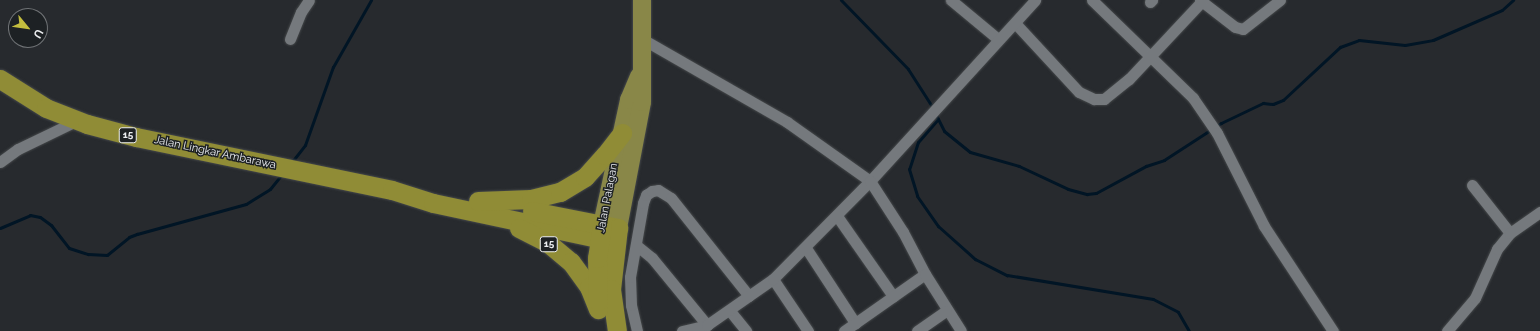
<!DOCTYPE html>
<html>
<head>
<meta charset="utf-8">
<style>
	body { margin:0 }
	#map { position:relative; width:1540px; height:331px; overflow:hidden; background:#272a2e; font-family:Raleway,sans-serif }
	div>[style] { position:absolute }
	.stream>* { height:3px; margin:-1.5px; padding:0 1.5px; transform-origin:1.5px; border-radius:1.5px; background:#011525 }
	.roads { filter:drop-shadow(0 0 1px #45484a) drop-shadow(0 0 1px #45484a) }
	.minor>* { height:11px; margin:-5.5px; padding:0 5.5px; transform-origin:5.5px; border-radius:5.5px; background:#75797d }
	.primary>* { height:18px; margin:-9px; padding:0 9px; transform-origin:9px; border-radius:9px; background:#898748 }
	.trunk>* { height:19px; margin:-9.5px; padding:0 9.5px; transform-origin:9.5px; border-radius:9.5px; background:#908c36 }
	span { translate:-50% -50%; white-space:nowrap; text-align:center; line-height:1.15; -webkit-text-stroke:3px #1d2124; paint-order:stroke }
	.shield-label span { padding:1px 3px; background:#1d2124; border:1px solid; border-radius:3px; -webkit-text-stroke-width:0 }
	.shield-label { font-size:10px; color:#eceef0; font-weight:700 }
	.street-label { font-size:11px; color:#eceef0 }
	.north { position:absolute; left:8px; top:8px; width:40px; height:40px; box-sizing:border-box; background:#1d2124; border:1px solid #707376; border-radius:50%; rotate:119deg; font-size:11px; font-weight:700; line-height:16px; text-align:center; color:#eceef0 }
	.north::after { content:''; display:block; margin:auto; width:14px; height:18px; background:#c3bd3e; clip-path:polygon(50% 0,100% 100%,50% 72%,0 100%) }
</style>
</head>
<body>
<div id="map">
	<div class="stream">
		<div style="left:841px;top:0;width:96px;rotate:45.8deg"></div>
		<div style="left:908px;top:69px;width:46px;rotate:57.3deg"></div>
		<div style="left:935px;top:113px;width:20px;rotate:63deg"></div>
		<div style="left:944px;top:131px;width:33px;rotate:39deg"></div>
		<div style="left:970px;top:152px;width:51px;rotate:15.9deg"></div>
		<div style="left:1019px;top:166px;width:54px;rotate:25.1deg"></div>
		<div style="left:1068px;top:189px;width:20px;rotate:15deg"></div>
		<div style="left:1087px;top:194px;width:9px;rotate:-6deg"></div>
		<div style="left:1096px;top:193px;width:57px;rotate:-28.4deg"></div>
		<div style="left:1146px;top:166px;width:19px;rotate:-18deg"></div>
		<div style="left:1164px;top:160px;width:68px;rotate:-33deg"></div>
		<div style="left:1221px;top:123px;width:47px;rotate:-25.5deg"></div>
		<div style="left:1263px;top:103px;width:10px;rotate:6deg"></div>
		<div style="left:1273px;top:104px;width:11px;rotate:-22deg"></div>
		<div style="left:1283px;top:100px;width:78px;rotate:-42.9deg"></div>
		<div style="left:1340px;top:47px;width:20px;rotate:-20deg"></div>
		<div style="left:1359px;top:40px;width:46px;rotate:6.2deg"></div>
		<div style="left:1405px;top:45px;width:28px;rotate:-10deg"></div>
		<div style="left:1433px;top:40px;width:75px;rotate:-23.5deg"></div>
		<div style="left:1502px;top:10px;width:15px;rotate:-42deg"></div>
		<div style="left:938px;top:119px;width:30px;rotate:131deg"></div>
		<div style="left:918px;top:142px;width:28px;rotate:108deg"></div>
		<div style="left:909px;top:169px;width:28px;rotate:73deg"></div>
		<div style="left:917px;top:196px;width:37px;rotate:55deg"></div>
		<div style="left:938px;top:226px;width:50px;rotate:41.7deg"></div>
		<div style="left:975px;top:259px;width:36px;rotate:27deg"></div>
		<div style="left:1007px;top:275px;width:148px;rotate:9.3deg"></div>
		<div style="left:1153px;top:299px;width:28px;rotate:27deg"></div>
		<div style="left:1178px;top:312px;width:22px;rotate:60deg"></div>
		<div style="left:291px;top:163px;width:23px;rotate:-52deg"></div>
		<div style="left:305px;top:145px;width:83px;rotate:-70.3deg"></div>
		<div style="left:333px;top:67px;width:77px;rotate:-60.4deg"></div>
		<div style="left:0;top:228px;width:33px;rotate:-23deg"></div>
		<div style="left:30px;top:215px;width:10px;rotate:11deg"></div>
		<div style="left:40px;top:217px;width:14px;rotate:36deg"></div>
		<div style="left:51px;top:225px;width:29px;rotate:52deg"></div>
		<div style="left:69px;top:248px;width:20px;rotate:18deg"></div>
		<div style="left:88px;top:254px;width:19px;rotate:3deg"></div>
		<div style="left:107px;top:255px;width:28px;rotate:-39deg"></div>
		<div style="left:129px;top:237px;width:9px;rotate:-21deg"></div>
		<div style="left:137px;top:234px;width:113px;rotate:-15.4deg"></div>
		<div style="left:246px;top:204px;width:28px;rotate:-32deg"></div>
		<div style="left:270px;top:189px;width:21px;rotate:-51deg"></div>
	</div>
	<div class="roads">
		<div class="minor">
			<div style="left:951px;top:0;width:61px;rotate:39.7deg"></div>
			<div style="left:1092px;top:0;width:141px;rotate:44.1deg"></div>
			<div style="left:1193px;top:98px;width:42px;rotate:55.6deg"></div>
			<div style="left:1217px;top:133px;width:104px;rotate:63.2deg"></div>
			<div style="left:1264px;top:226px;width:126px;rotate:56.7deg"></div>
			<div style="left:1200px;top:0;width:44px;rotate:37.6deg"></div>
			<div style="left:1235px;top:27px;width:8px;rotate:14deg"></div>
			<div style="left:1243px;top:29px;width:47px;rotate:-38.1deg"></div>
			<div style="left:1150px;top:2px;width:3px;rotate:-45deg"></div>
			<div style="left:1015px;top:23px;width:94px;rotate:47.2deg"></div>
			<div style="left:1079px;top:92px;width:17px;rotate:25deg"></div>
			<div style="left:1094px;top:99px;width:10px"></div>
			<div style="left:1104px;top:99px;width:32px;rotate:-39deg"></div>
			<div style="left:1129px;top:79px;width:108px;rotate:-46.9deg"></div>
			<div style="left:290px;top:39px;width:29px;rotate:-68deg"></div>
			<div style="left:301px;top:12px;width:14px;rotate:-56deg"></div>
			<div style="left:644px;top:40px;width:165px;rotate:29.8deg"></div>
			<div style="left:787px;top:122px;width:102px;rotate:35.4deg"></div>
			<div style="left:870px;top:181px;width:245px;rotate:-47.6deg"></div>
			<div style="left:0;top:162px;width:22px;rotate:-36deg"></div>
			<div style="left:18px;top:149px;width:67px;rotate:-25.8deg"></div>
			<div style="left:1472px;top:185px;width:61px;rotate:51.6deg"></div>
			<div style="left:837px;top:216px;width:98px;rotate:55deg"></div>
			<div style="left:636px;top:245px;width:21px;rotate:39deg"></div>
			<div style="left:652px;top:258px;width:87px;rotate:50.6deg"></div>
			<div style="left:806px;top:248px;width:90px;rotate:56.8deg"></div>
			<div style="left:773px;top:279px;width:63px;rotate:56.1deg"></div>
			<div style="left:730px;top:311px;width:26px;rotate:51deg"></div>
			<div style="left:637px;top:331px;width:27px;rotate:-103deg"></div>
			<div style="left:631px;top:305px;width:28px;rotate:-92deg"></div>
			<div style="left:630px;top:277px;width:75px;rotate:-80deg"></div>
			<div style="left:643px;top:203px;width:9px;rotate:-69deg"></div>
			<div style="left:646px;top:195px;width:7px;rotate:-34deg"></div>
			<div style="left:652px;top:191px;width:6px;rotate:-9deg"></div>
			<div style="left:658px;top:190px;width:15px;rotate:32deg"></div>
			<div style="left:671px;top:198px;width:125px;rotate:51.5deg"></div>
			<div style="left:682px;top:331px;width:26px;rotate:-13deg"></div>
			<div style="left:707px;top:325px;width:80px;rotate:-34.9deg"></div>
			<div style="left:773px;top:279px;width:138px;rotate:-45.3deg"></div>
			<div style="left:870px;top:181px;width:61px;rotate:57.1deg"></div>
			<div style="left:903px;top:232px;width:47px;rotate:62.4deg"></div>
			<div style="left:844px;top:331px;width:99px;rotate:-35.1deg"></div>
			<div style="left:925px;top:274px;width:67px;rotate:57.7deg"></div>
			<div style="left:917px;top:331px;width:35px;rotate:-35deg"></div>
			<div style="left:1447px;top:331px;width:43px;rotate:-49.7deg"></div>
			<div style="left:1475px;top:298px;width:54px;rotate:-65.8deg"></div>
			<div style="left:1497px;top:249px;width:21px;rotate:-51deg"></div>
			<div style="left:1510px;top:233px;width:37px;rotate:-35deg"></div>
		</div>
		<div class="primary">
			<div style="left:602px;top:225px;width:128px;rotate:-77.8deg"></div>
			<div style="left:629px;top:100px;width:26px;rotate:-67deg"></div>
			<div style="left:618px;top:228px;width:128px;rotate:-79.2deg"></div>
			<div style="left:642px;top:102px;width:102px;rotate:-90deg"></div>
		</div>
		<div class="trunk">
			<div style="left:0;top:79px;width:54px;rotate:32.2deg"></div>
			<div style="left:46px;top:108px;width:44px;rotate:21.3deg"></div>
			<div style="left:87px;top:124px;width:51px;rotate:14.9deg"></div>
			<div style="left:136px;top:137px;width:261px;rotate:11.7deg"></div>
			<div style="left:392px;top:190px;width:43px;rotate:17.6deg"></div>
			<div style="left:433px;top:203px;width:187px;rotate:12deg"></div>
			<div style="left:478px;top:201px;width:53px;rotate:-2.2deg"></div>
			<div style="left:531px;top:199px;width:30px;rotate:-14deg"></div>
			<div style="left:560px;top:192px;width:29px;rotate:-31deg"></div>
			<div style="left:585px;top:177px;width:30px;rotate:-48deg"></div>
			<div style="left:605px;top:155px;width:28px;rotate:-52deg"></div>
			<div style="left:532px;top:211px;width:88px;rotate:11.2deg"></div>
			<div style="left:618px;top:228px;width:61px;rotate:96.5deg"></div>
			<div style="left:611px;top:289px;width:42px;rotate:81.9deg"></div>
			<div style="left:519px;top:228px;width:33px;rotate:27deg"></div>
			<div style="left:548px;top:243px;width:30px;rotate:40deg"></div>
			<div style="left:571px;top:262px;width:31px;rotate:54deg"></div>
			<div style="left:589px;top:287px;width:24px;rotate:68deg"></div>
			<div style="left:598px;top:301px;width:43px;rotate:-91.3deg"></div>
			<div style="left:597px;top:258px;width:32px;rotate:-81deg"></div>
		</div>
	</div>
	<div class="shield-label">
		<span style="left:128px;top:135px">15</span>
		<span style="left:549px;top:244px">15</span>
	</div>
	<div class="street-label">
		<span style="left:215px;top:153px;rotate:12deg">Jalan Lingkar Ambarawa</span>
		<span style="left:608px;top:198px;rotate:-79deg">Jalan Palagan</span>
	</div>
	<div class="north">U</div>
</div>
</body>
</html>
